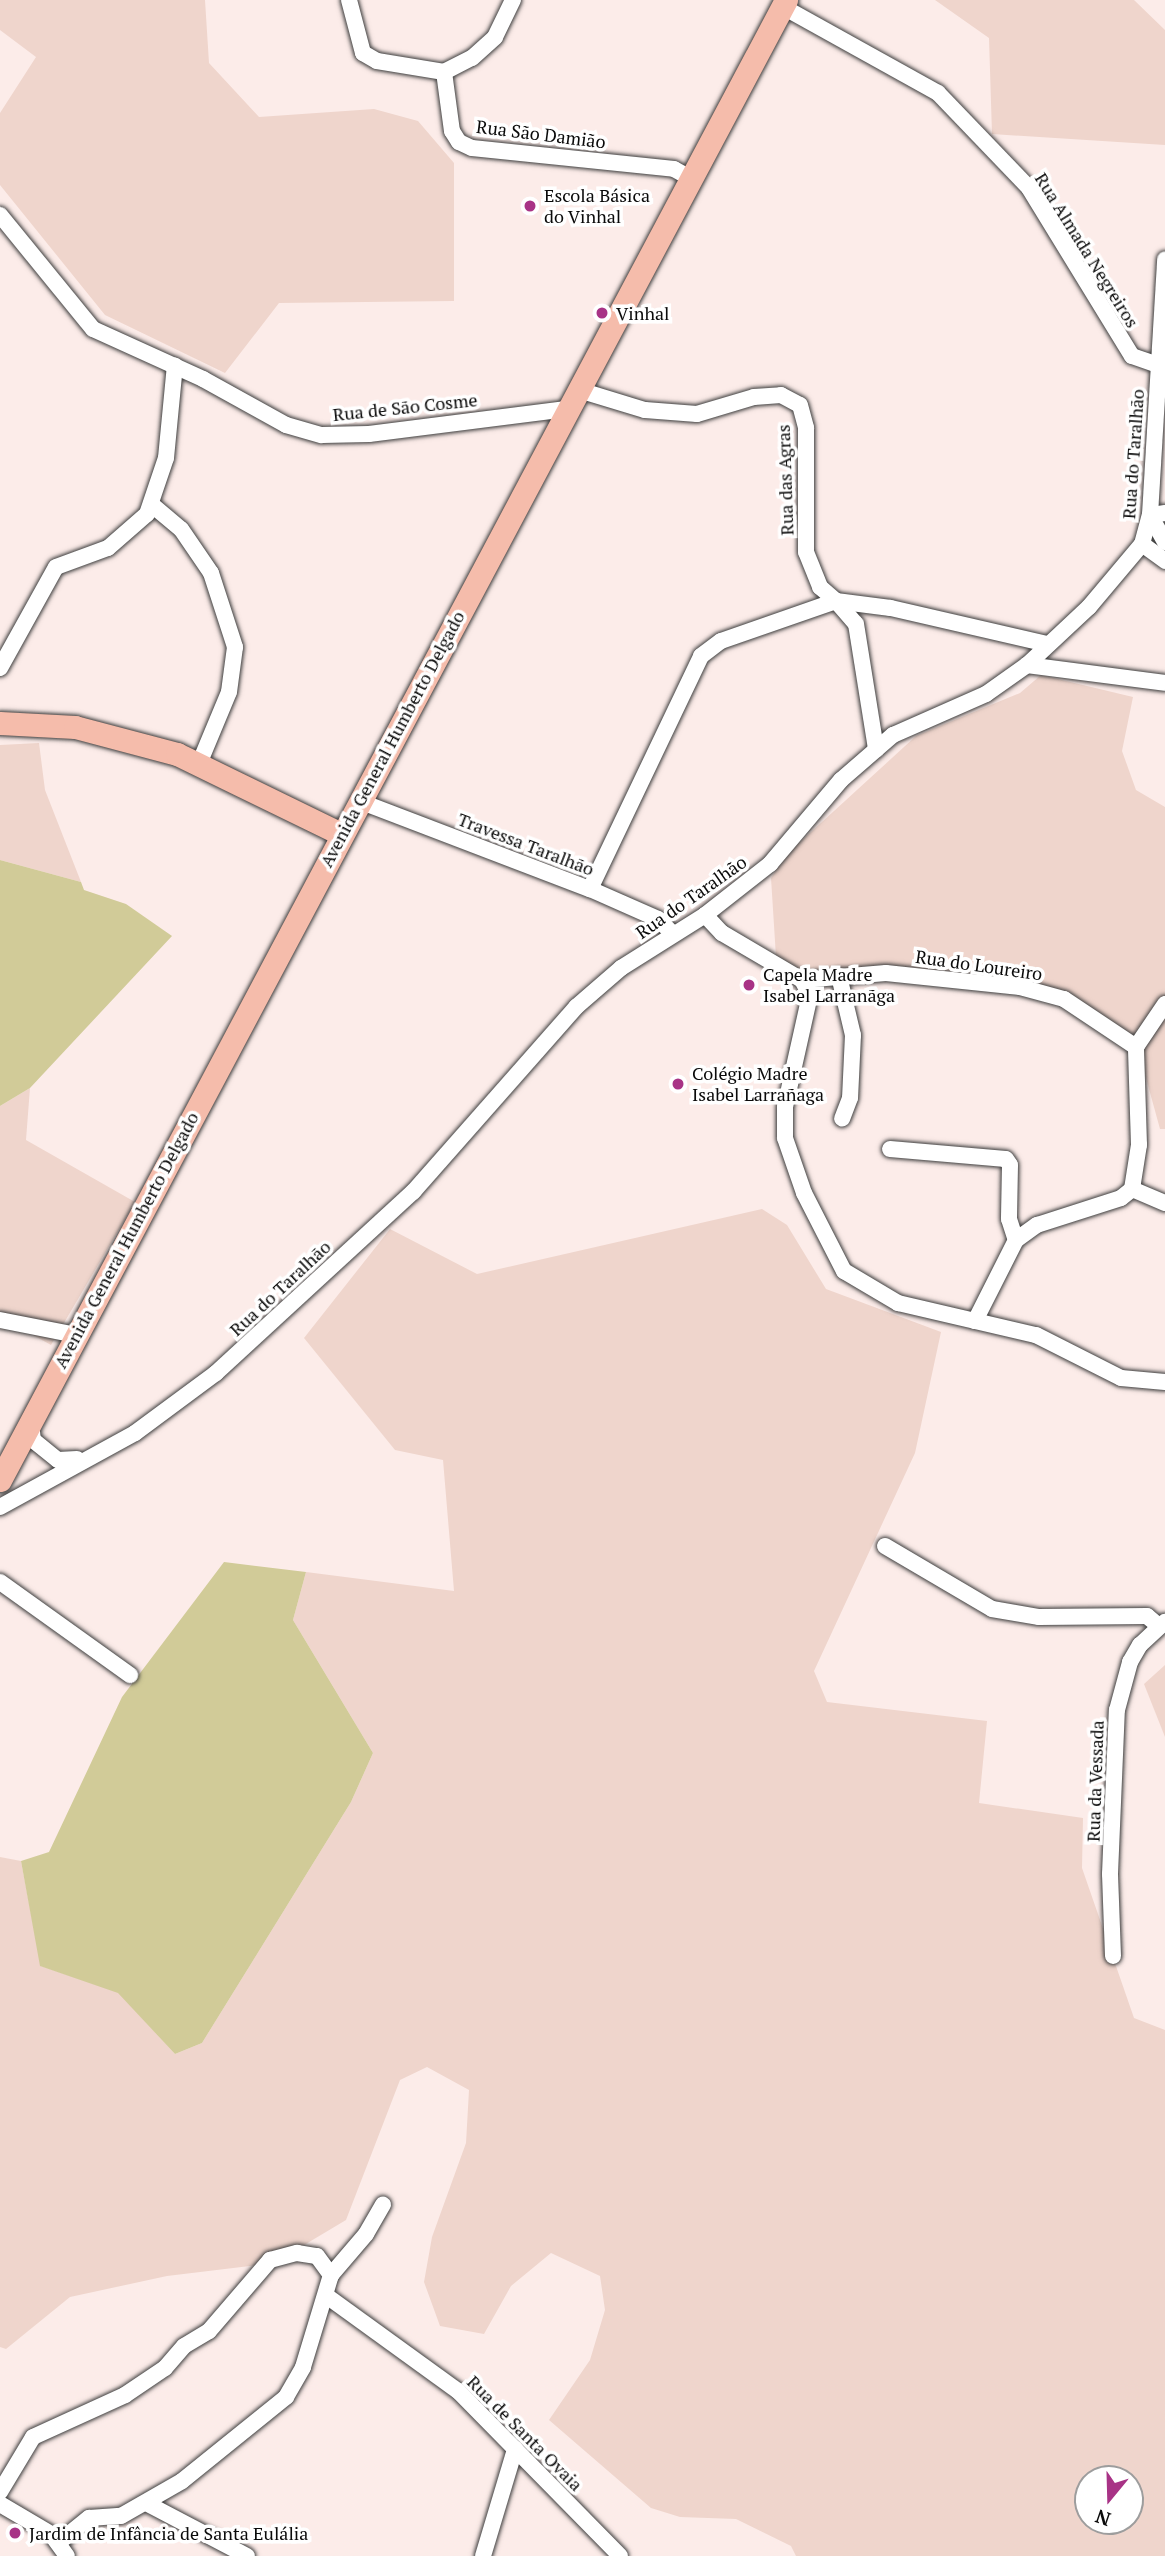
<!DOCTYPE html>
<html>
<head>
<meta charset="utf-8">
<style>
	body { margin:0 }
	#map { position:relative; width:1165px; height:2556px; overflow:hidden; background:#fcece9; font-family:"PT Serif",serif }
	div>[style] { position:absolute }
	.farmland>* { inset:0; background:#efd5cc }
	.forest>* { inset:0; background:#d1cb98 }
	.roads { filter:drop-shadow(0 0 2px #3d3d3d) drop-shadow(0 0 2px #3d3d3d) }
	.street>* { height:16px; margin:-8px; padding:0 8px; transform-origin:8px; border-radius:8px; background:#fff }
	.secondary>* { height:23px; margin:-11.5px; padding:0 11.5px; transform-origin:11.5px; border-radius:11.5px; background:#f5bcab }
	.dots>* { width:19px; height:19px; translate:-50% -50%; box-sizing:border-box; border:4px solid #fff; border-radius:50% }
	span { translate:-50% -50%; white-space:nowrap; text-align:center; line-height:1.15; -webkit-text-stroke:7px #fff; paint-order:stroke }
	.street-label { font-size:18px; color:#0a0a0a }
	.poi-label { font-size:18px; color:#0a0a0a }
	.left { translate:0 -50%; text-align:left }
	.north { position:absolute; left:1074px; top:2465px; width:70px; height:70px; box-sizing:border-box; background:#fff; border:2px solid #9d9d9d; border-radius:50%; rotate:199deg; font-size:19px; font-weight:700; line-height:28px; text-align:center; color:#0a0a0a }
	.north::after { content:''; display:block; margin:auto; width:24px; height:32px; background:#a83386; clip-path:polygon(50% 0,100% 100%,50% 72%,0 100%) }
</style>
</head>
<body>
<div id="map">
	<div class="farmland">
		<div style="clip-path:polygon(0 0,205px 0,209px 63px,259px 117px,374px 109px,418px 121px,454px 163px,454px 301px,279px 303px,225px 373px,105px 315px,0 185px,0 113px,36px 57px,0 30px)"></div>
		<div style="clip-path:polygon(935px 0,1134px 0,1165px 30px,1165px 145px,992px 134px,989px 38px)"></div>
		<div style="clip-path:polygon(1041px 675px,1133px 697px,1122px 751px,1136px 790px,1165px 807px,1165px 1129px,1160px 1129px,1143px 1067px,1109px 1019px,1039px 986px,793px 975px,776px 957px,771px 878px,787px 854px,916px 736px,1020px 693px)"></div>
		<div style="clip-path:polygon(39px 743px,45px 790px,81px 882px,0 860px,0 745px)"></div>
		<div style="clip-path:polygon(30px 1088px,26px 1140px,135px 1202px,51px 1345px,0 1317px,0 1106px)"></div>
		<div style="clip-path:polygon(evenodd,762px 1209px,787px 1225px,826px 1289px,941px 1332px,915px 1453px,814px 1671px,827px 1702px,987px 1721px,979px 1803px,1083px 1818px,1082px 1868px,1134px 2018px,1165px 2030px,1165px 2556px,796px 2556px,791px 2546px,736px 2519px,680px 2517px,651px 2508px,549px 2420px,590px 2360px,605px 2310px,600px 2276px,551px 2253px,511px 2286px,484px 2334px,440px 2326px,424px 2282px,432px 2237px,466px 2143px,469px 2090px,427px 2067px,400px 2080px,346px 2220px,274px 2263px,167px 2276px,70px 2297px,6px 2349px,0 2347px,0 1857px,21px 1861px,41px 1966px,118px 1992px,175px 2054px,202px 2043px,351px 1802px,373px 1753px,293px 1620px,306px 1572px,454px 1591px,443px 1460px,395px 1450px,304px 1338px,390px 1229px,477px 1274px,762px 1209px,1088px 2479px,1130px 2479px,1130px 2521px,1088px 2521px,1088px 2479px)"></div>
		<div style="clip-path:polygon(1165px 1665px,1165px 1737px,1144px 1684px)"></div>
	</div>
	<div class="forest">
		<div style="clip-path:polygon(0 860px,81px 882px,84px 890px,126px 904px,172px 936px,30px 1088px,0 1106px)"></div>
		<div style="clip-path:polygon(224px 1562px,306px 1572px,293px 1620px,373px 1753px,351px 1802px,202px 2043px,175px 2054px,118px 1993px,40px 1966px,21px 1861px,49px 1852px,122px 1697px)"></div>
	</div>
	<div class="roads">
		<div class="street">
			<div style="left:349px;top:0;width:55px;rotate:75.2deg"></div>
			<div style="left:363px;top:53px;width:16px;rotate:30deg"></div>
			<div style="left:377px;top:61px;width:68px;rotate:9.3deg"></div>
			<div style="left:783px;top:7px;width:177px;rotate:29deg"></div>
			<div style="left:938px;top:93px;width:132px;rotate:46.2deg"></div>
			<div style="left:1029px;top:188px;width:197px;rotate:58.5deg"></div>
			<div style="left:1132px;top:356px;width:28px;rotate:19deg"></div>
			<div style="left:444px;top:72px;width:60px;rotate:82.3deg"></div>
			<div style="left:452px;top:131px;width:13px;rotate:58deg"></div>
			<div style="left:459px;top:142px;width:14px;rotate:25deg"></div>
			<div style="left:472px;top:148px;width:203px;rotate:5.9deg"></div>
			<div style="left:674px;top:169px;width:18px;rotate:29deg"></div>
			<div style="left:444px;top:72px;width:31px;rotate:-27deg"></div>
			<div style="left:472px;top:58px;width:31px;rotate:-42deg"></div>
			<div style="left:495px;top:37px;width:41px;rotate:-64.1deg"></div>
			<div style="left:0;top:215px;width:147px;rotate:50.8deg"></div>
			<div style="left:93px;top:329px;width:121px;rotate:24.4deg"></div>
			<div style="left:203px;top:379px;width:95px;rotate:29deg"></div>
			<div style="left:286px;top:425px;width:37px;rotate:16deg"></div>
			<div style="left:322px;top:435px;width:47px;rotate:-1.2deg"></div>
			<div style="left:369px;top:434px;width:201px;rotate:-7.2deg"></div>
			<div style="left:579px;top:390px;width:69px;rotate:16.9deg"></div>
			<div style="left:645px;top:410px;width:52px;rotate:4.4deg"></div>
			<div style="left:697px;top:414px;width:59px;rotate:-16.6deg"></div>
			<div style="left:754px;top:397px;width:27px;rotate:-4deg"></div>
			<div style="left:781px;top:395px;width:21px;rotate:28deg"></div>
			<div style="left:800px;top:405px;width:24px;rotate:75deg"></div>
			<div style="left:806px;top:428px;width:124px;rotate:90deg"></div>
			<div style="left:806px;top:552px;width:38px;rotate:68deg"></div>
			<div style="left:820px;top:587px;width:21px;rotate:41deg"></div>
			<div style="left:836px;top:601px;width:55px;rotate:7.3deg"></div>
			<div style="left:891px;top:608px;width:160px;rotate:13deg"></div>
			<div style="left:151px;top:504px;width:39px;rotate:40deg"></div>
			<div style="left:181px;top:529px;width:53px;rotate:55.7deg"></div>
			<div style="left:211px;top:573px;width:78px;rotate:72deg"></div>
			<div style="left:235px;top:647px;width:45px;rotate:97.6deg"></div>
			<div style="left:229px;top:692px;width:78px;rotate:112.6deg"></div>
			<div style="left:1165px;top:513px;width:15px;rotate:172deg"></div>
			<div style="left:1150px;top:515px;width:31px;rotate:61deg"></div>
			<div style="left:1142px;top:544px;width:29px;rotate:36deg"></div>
			<div style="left:1027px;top:665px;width:139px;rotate:7.4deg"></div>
			<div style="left:0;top:668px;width:115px;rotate:-61deg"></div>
			<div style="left:56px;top:567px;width:55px;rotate:-20.1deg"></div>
			<div style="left:108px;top:548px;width:52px;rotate:-41.1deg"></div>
			<div style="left:147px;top:514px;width:59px;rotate:-71.3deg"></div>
			<div style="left:166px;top:458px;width:93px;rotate:-84.5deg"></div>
			<div style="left:359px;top:801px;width:247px;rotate:20.9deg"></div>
			<div style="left:590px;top:889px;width:74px;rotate:23.8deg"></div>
			<div style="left:658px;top:919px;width:21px;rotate:45deg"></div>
			<div style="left:590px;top:889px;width:258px;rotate:-64.5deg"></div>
			<div style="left:701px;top:656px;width:25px;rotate:-37deg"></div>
			<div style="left:721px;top:641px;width:122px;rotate:-19.2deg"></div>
			<div style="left:836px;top:601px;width:30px;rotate:49deg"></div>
			<div style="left:856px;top:624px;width:127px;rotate:80.9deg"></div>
			<div style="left:705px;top:915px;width:25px;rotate:47deg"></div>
			<div style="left:722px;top:933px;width:93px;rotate:30.4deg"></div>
			<div style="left:802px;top:980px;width:17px;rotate:62deg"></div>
			<div style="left:810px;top:995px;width:115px;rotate:102.6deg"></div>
			<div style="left:785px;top:1107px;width:31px;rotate:90deg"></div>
			<div style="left:785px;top:1138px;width:58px;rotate:70.9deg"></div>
			<div style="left:804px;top:1193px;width:88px;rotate:62.9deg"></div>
			<div style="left:844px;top:1271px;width:63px;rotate:30.7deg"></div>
			<div style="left:898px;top:1303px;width:142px;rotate:13.1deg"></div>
			<div style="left:1036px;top:1335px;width:95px;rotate:26.8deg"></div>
			<div style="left:1121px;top:1378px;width:44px;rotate:5.2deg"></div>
			<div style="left:839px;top:976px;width:61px;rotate:76.7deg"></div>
			<div style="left:853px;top:1035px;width:63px;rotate:92.7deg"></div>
			<div style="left:850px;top:1098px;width:22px;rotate:111deg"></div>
			<div style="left:802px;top:980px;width:84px;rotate:-4.8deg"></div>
			<div style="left:886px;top:973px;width:135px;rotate:6deg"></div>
			<div style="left:1020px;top:987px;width:46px;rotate:15.3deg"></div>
			<div style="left:1064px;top:999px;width:87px;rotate:33.7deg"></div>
			<div style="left:890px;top:1149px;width:116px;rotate:4.9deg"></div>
			<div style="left:1006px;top:1159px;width:7px;rotate:56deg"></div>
			<div style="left:1010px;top:1165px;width:54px;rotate:91.1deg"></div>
			<div style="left:1009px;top:1219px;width:22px;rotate:72deg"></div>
			<div style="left:1132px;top:1189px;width:36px;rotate:23deg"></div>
			<div style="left:0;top:1320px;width:77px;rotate:11.2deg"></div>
			<div style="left:975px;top:1321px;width:91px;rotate:-63.2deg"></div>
			<div style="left:1016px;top:1240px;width:26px;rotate:-36deg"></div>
			<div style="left:1037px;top:1225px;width:88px;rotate:-17.8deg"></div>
			<div style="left:1121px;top:1198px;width:14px;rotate:-39deg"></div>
			<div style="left:1132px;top:1189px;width:45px;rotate:-81deg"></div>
			<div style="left:1139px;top:1145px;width:98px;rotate:-91.8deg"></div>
			<div style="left:1136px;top:1047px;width:52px;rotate:-56deg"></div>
			<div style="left:31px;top:1422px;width:18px;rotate:84deg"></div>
			<div style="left:33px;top:1440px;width:32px;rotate:39deg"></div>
			<div style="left:58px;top:1460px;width:19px;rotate:-3deg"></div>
			<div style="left:0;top:1507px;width:154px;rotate:-28.7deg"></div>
			<div style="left:135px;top:1433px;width:101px;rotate:-36.5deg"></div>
			<div style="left:216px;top:1373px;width:268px;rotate:-42.6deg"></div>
			<div style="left:413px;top:1192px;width:247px;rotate:-48.6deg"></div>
			<div style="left:576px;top:1007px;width:60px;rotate:-40.9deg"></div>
			<div style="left:621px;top:968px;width:99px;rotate:-32.2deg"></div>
			<div style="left:705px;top:915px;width:83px;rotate:-38.1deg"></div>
			<div style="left:770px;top:864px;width:110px;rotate:-49.8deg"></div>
			<div style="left:841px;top:780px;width:69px;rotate:-40.9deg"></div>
			<div style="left:893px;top:735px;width:102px;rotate:-23.8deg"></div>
			<div style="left:986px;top:694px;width:50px;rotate:-35.3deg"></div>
			<div style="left:1027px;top:665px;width:85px;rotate:-43.1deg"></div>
			<div style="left:1089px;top:607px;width:82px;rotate:-49.9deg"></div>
			<div style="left:1142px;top:544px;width:30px;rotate:-75deg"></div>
			<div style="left:1150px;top:515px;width:256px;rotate:-86.6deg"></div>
			<div style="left:885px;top:1546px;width:124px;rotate:30.5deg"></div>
			<div style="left:992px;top:1609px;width:48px;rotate:9.7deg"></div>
			<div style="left:1039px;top:1617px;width:108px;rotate:-0.5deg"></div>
			<div style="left:1147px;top:1616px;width:16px;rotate:40deg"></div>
			<div style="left:0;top:1582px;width:160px;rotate:35.6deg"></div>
			<div style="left:1113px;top:1956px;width:82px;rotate:-92.1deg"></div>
			<div style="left:1110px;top:1874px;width:164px;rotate:-87.6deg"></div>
			<div style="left:1117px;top:1710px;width:50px;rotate:-74.8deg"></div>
			<div style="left:1130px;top:1662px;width:20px;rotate:-60deg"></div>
			<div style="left:1140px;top:1645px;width:34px;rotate:-43deg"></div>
			<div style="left:328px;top:2297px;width:160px;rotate:35.9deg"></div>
			<div style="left:458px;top:2391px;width:231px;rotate:45.5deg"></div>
			<div style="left:0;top:2492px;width:64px;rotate:-59deg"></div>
			<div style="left:33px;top:2437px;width:101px;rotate:-24.5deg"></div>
			<div style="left:125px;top:2395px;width:48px;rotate:-34deg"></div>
			<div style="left:165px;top:2368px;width:29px;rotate:-49deg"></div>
			<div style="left:184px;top:2346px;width:29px;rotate:-31deg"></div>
			<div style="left:209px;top:2331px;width:94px;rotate:-49.3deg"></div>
			<div style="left:270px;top:2260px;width:28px;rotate:-15deg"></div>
			<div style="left:297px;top:2253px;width:20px;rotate:9deg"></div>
			<div style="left:317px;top:2256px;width:24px;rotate:54deg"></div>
			<div style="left:146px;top:2503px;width:114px;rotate:27.7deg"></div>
			<div style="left:0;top:2504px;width:59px;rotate:30.5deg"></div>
			<div style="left:51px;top:2534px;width:27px;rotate:54deg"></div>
			<div style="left:58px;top:2543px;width:40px;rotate:-39deg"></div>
			<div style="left:89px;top:2518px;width:32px;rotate:-4deg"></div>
			<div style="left:121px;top:2516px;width:70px;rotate:-29.8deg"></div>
			<div style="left:182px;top:2481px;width:134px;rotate:-38.9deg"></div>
			<div style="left:286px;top:2397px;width:34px;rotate:-60deg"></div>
			<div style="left:303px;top:2367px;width:96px;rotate:-73.1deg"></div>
			<div style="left:331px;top:2275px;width:54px;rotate:-49.5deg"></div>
			<div style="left:366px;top:2234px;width:34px;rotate:-60deg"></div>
			<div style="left:483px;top:2556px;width:112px;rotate:-73.3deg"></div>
		</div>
		<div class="secondary">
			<div style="left:0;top:723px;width:75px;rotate:3.1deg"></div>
			<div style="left:75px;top:727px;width:106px;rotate:14.8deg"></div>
			<div style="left:177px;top:754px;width:182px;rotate:26deg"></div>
			<div style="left:0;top:1480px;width:1676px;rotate:-62.03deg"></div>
		</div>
	</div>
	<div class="dots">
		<div style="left:530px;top:206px;background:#a83386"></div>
		<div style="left:602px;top:313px;background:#a83386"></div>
		<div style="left:749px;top:985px;background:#a83386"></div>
		<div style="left:678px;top:1084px;background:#a83386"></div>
		<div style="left:15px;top:2533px;background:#a83386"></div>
	</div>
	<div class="street-label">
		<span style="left:541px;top:134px;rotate:7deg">Rua São Damião</span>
		<span style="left:1087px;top:250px;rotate:58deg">Rua Almada Negreiros</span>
		<span style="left:405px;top:407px;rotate:-6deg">Rua de São Cosme</span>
		<span style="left:1133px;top:454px;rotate:-86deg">Rua do Taralhão</span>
		<span style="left:785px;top:480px;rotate:-92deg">Rua das Agras</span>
		<span style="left:392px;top:739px;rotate:-62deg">Avenida General Humberto Delgado</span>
		<span style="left:526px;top:844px;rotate:21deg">Travessa Taralhão</span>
		<span style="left:691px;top:897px;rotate:-35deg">Rua do Taralhão</span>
		<span style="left:979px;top:965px;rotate:8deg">Rua do Loureiro</span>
		<span style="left:126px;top:1240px;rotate:-62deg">Avenida General Humberto Delgado</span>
		<span style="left:280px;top:1288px;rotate:-43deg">Rua do Taralhão</span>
		<span style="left:1095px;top:1781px;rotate:-88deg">Rua da Vessada</span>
		<span style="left:525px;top:2433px;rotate:45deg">Rua de Santa Ovaia</span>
	</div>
	<div class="poi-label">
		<span class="left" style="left:544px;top:206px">Escola Básica<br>do Vinhal</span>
		<span class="left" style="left:616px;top:313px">Vinhal</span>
		<span class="left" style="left:763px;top:985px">Capela Madre<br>Isabel Larranãga</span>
		<span class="left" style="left:692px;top:1084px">Colégio Madre<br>Isabel Larrañaga</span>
		<span class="left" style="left:29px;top:2533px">Jardim de Infância de Santa Eulália</span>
	</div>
	<div class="north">N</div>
</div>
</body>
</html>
